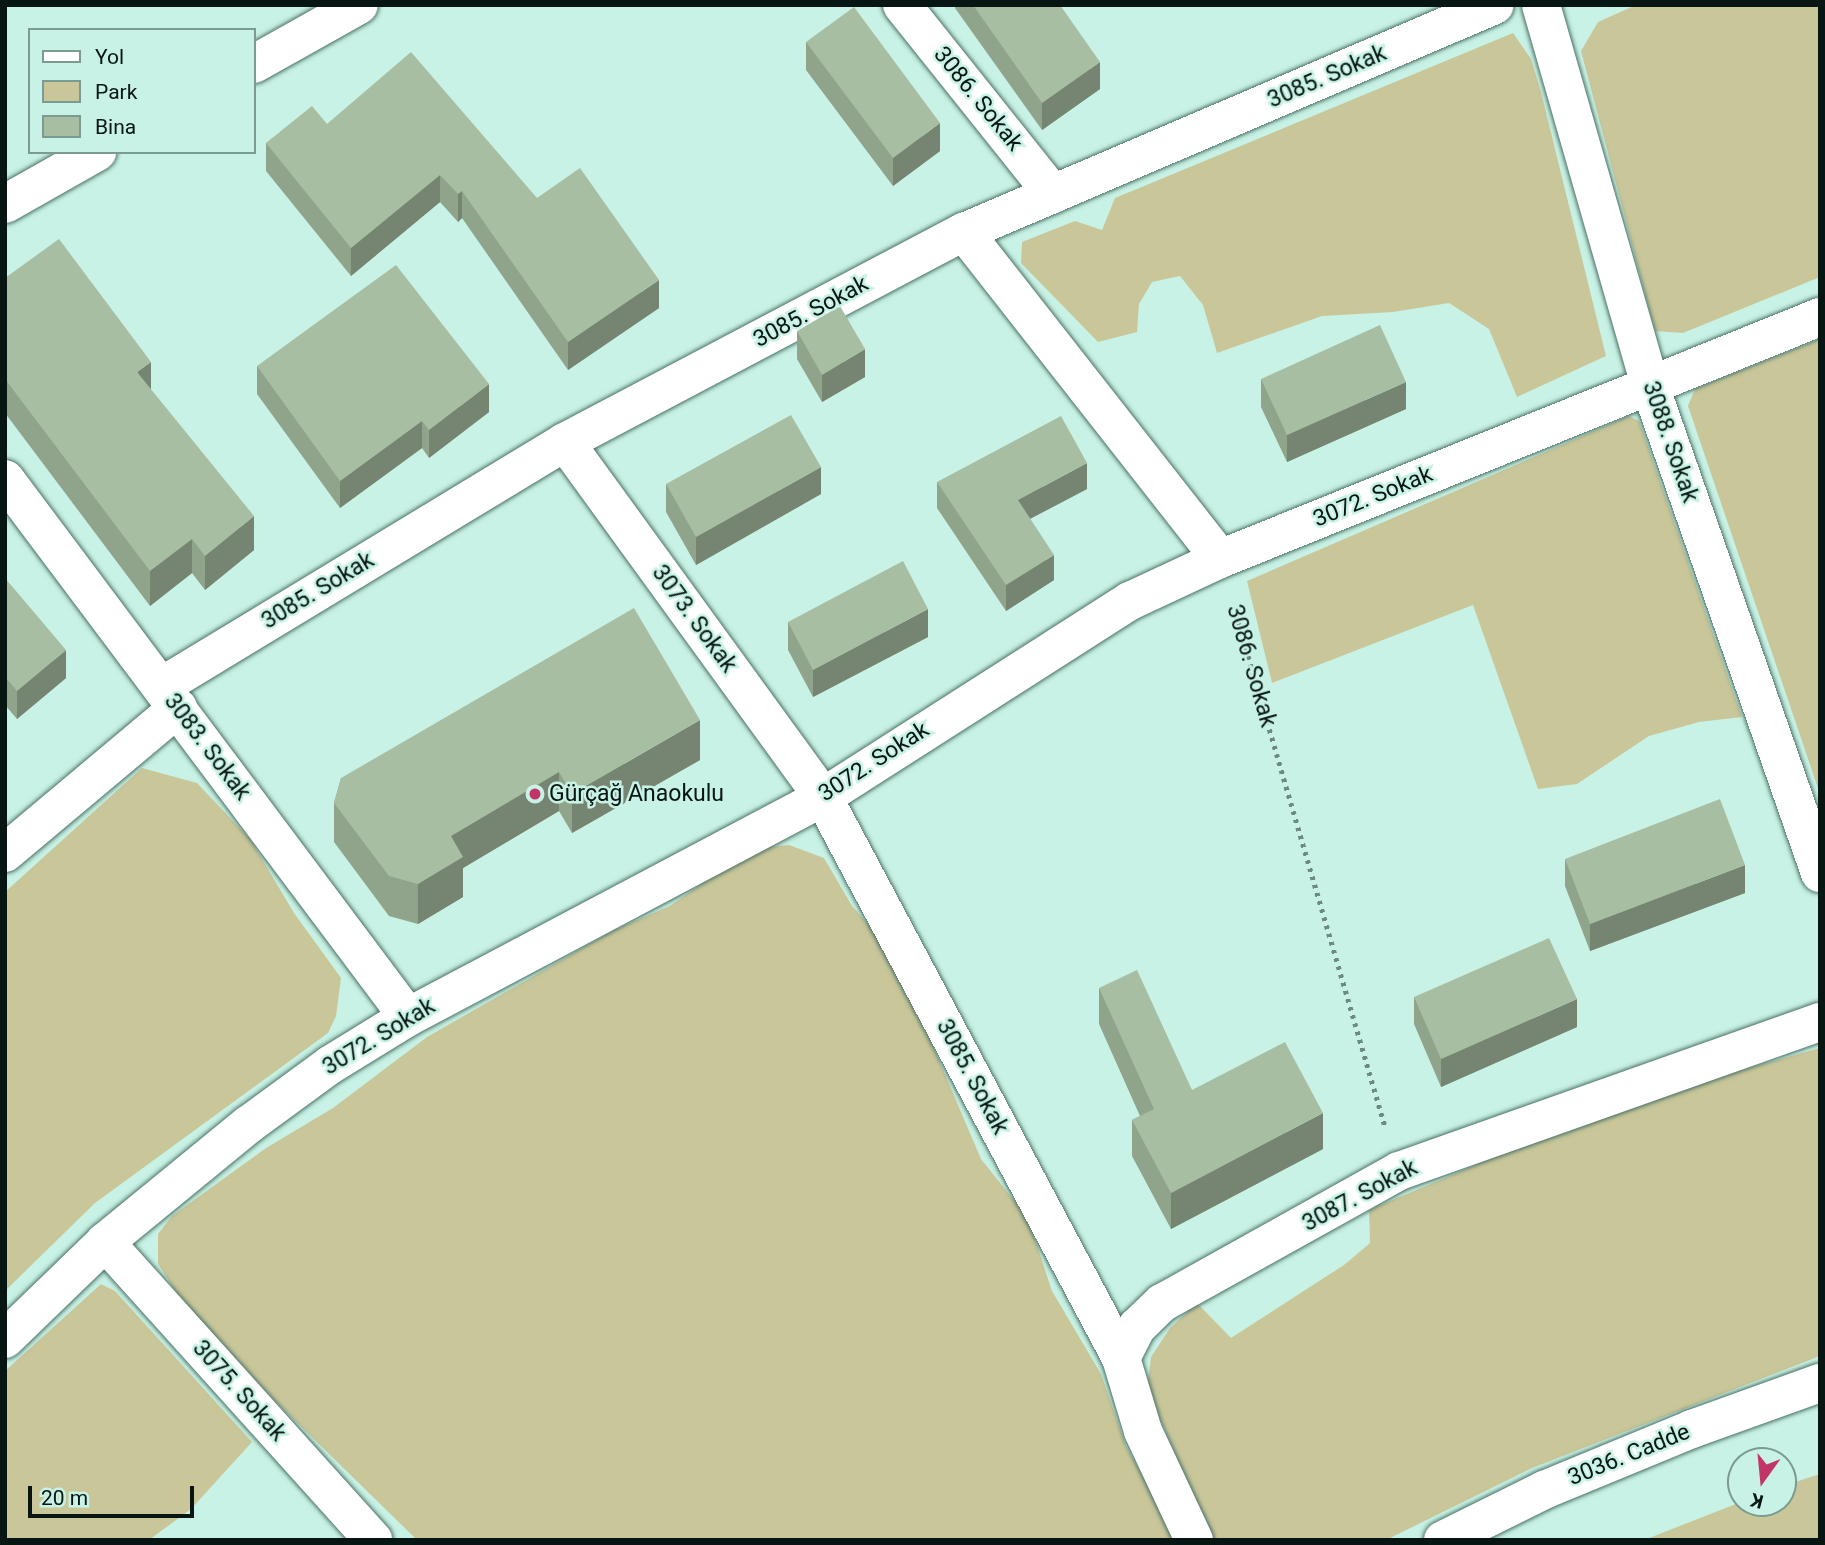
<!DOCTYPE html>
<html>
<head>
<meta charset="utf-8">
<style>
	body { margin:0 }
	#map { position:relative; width:1825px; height:1545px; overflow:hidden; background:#c8f2e5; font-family:Roboto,sans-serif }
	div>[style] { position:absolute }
	.green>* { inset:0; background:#c9c79a }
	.path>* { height:4.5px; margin-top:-2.25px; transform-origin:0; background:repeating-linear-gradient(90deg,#6d8a81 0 3.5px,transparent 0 8.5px) }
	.roads { filter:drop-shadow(0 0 2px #4a7065) drop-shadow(0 0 2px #4a7065) }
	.minor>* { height:38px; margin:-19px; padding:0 19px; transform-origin:19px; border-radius:19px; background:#fff }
	.wall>* { inset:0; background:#90a38b }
	.shaded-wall>* { inset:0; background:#758571 }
	.building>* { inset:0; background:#a7bea2 }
	.dots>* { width:19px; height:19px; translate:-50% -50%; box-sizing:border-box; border:4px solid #c8f2e5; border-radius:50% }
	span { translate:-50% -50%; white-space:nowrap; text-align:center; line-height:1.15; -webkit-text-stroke:5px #c8f2e5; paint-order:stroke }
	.street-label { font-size:23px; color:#071612 }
	.poi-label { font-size:23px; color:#071612 }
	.left { translate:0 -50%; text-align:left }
	.frame { position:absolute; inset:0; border:7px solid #071612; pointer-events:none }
	.legend { position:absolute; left:28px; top:28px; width:228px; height:126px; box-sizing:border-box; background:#c8f2e5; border:2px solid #7b9a91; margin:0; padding:9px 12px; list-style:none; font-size:21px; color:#071612 }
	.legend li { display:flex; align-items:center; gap:14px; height:35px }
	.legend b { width:35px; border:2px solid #7b9a91 }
	.north { position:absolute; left:1727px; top:1447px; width:70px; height:70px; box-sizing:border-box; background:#c8f2e5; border:2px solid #7b9a91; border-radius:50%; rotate:195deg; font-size:19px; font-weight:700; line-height:28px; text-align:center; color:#071612 }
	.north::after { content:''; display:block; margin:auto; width:24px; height:32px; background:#c23569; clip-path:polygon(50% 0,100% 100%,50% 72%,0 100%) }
	.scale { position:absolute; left:28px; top:1486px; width:166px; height:32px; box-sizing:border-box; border:4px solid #071612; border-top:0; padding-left:9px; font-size:21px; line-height:24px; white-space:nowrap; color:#071612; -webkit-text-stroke:5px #c8f2e5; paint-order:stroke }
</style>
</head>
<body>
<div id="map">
	<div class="green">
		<div style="clip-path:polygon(1636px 5px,1820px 5px,1820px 277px,1683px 333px,1655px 331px,1581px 51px,1598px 22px)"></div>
		<div style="clip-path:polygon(1513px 33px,1531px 59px,1541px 92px,1606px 356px,1517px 397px,1489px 329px,1449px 303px,1393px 312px,1322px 316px,1217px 353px,1203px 305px,1180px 276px,1152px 282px,1139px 304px,1137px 332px,1098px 342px,1021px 263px,1022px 242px,1075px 221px,1102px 230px,1115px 198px)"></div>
		<div style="clip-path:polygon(1820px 339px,1820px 794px,1688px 406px,1695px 389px)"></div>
		<div style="clip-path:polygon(1629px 416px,1639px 421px,1742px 717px,1699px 722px,1649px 736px,1577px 784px,1538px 789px,1473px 605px,1272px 683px,1247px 581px)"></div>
		<div style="clip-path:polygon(142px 768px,197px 783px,250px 839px,294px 913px,341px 978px,336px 1016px,328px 1033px,95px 1203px,5px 1291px,5px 892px)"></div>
		<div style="clip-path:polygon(789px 845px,824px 858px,852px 906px,877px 934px,921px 1018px,981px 1159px,1028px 1218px,1052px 1291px,1101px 1374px,1126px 1446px,1178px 1540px,417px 1540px,273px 1399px,178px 1295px,158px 1264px,158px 1234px,172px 1216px,266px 1148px,333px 1108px,427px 1037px,614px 930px,670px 906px,717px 873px,769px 847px)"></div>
		<div style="clip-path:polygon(1820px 1048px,1820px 1356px,1532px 1468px,1386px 1540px,1213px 1540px,1147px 1389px,1151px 1357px,1170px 1328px,1197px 1303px,1231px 1338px,1344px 1265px,1370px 1243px,1369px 1210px,1620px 1104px)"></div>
		<div style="clip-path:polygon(101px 1284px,115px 1291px,252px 1442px,191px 1509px,149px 1540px,5px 1540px,5px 1371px)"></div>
		<div style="clip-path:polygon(1820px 1474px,1820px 1540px,1644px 1540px,1741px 1502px,1783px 1503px,1783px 1486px)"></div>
	</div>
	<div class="path">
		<div style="left:1234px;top:607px;width:541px;rotate:73.78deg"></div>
	</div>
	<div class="roads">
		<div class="minor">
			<div style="left:902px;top:5px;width:242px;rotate:51.4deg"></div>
			<div style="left:1541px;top:5px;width:396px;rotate:74deg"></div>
			<div style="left:1650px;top:386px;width:516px;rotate:70.76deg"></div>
			<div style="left:254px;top:64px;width:120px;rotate:-29.3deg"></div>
			<div style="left:5px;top:204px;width:106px;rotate:-29.5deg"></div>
			<div style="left:964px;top:232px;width:415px;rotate:51.9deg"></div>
			<div style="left:565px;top:442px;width:439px;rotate:54deg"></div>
			<div style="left:823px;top:797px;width:635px;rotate:62.02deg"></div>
			<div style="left:5px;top:479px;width:672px;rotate:53.16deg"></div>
			<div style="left:162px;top:686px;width:471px;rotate:-31.2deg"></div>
			<div style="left:565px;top:442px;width:451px;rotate:-27.8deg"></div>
			<div style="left:964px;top:232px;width:577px;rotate:-23.15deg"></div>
			<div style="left:5px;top:853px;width:226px;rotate:-40deg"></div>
			<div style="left:105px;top:1242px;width:401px;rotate:48deg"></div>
			<div style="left:5px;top:1339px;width:139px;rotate:-44.1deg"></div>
			<div style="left:105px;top:1242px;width:185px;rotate:-39.3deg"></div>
			<div style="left:248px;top:1125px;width:102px;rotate:-36.2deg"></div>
			<div style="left:330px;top:1065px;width:92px;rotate:-31.6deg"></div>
			<div style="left:408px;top:1017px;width:470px;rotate:-27.9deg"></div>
			<div style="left:823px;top:797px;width:364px;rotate:-32.6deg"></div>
			<div style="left:1130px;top:601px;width:99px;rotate:-25deg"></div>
			<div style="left:1220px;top:559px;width:647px;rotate:-21.97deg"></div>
			<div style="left:1194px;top:1540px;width:120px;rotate:-115.1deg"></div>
			<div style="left:1143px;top:1431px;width:76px;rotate:-106.8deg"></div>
			<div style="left:1121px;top:1358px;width:35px;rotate:-63deg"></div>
			<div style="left:1137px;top:1327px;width:35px;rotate:-44deg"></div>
			<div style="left:1162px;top:1303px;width:271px;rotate:-29.1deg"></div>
			<div style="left:1399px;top:1171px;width:447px;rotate:-19.5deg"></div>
			<div style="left:1443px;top:1540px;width:113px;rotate:-26.3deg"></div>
			<div style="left:1544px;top:1490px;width:160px;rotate:-22.4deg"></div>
			<div style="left:1692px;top:1429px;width:136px;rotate:-19.8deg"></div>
		</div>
	</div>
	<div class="wall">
		<div style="clip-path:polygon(955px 5px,1060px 5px,1100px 89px,1042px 130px,955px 8px)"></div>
		<div style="clip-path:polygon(806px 42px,940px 151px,893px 186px,806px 70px)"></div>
		<div style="clip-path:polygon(327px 124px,537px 198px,659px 308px,568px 370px,462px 218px,458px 222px,440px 202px,351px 276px,266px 171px,266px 143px)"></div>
		<div style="clip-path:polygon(5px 278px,151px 390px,254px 550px,205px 590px,192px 573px,150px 606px,5px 413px)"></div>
		<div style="clip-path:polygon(797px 331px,865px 377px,822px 402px,797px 359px)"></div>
		<div style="clip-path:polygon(257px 366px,489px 412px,429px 458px,422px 448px,340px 508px,257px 394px)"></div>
		<div style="clip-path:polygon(1261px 379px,1406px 409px,1287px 462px,1261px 407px)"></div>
		<div style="clip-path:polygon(937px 482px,1087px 489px,1030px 519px,1054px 580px,1006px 611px,937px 508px)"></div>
		<div style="clip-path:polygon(666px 484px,821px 494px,696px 565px,666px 512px)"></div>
		<div style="clip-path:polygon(5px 578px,66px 678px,17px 719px,5px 705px)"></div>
		<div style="clip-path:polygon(788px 622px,928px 637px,813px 697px,788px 650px)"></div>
		<div style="clip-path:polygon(700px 760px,572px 833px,559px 811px,463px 868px,463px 897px,418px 924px,389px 916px,334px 842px,334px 803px,341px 778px)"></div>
		<div style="clip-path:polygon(1565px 859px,1745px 893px,1590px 951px,1565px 886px)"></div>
		<div style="clip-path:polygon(1099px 988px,1192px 1090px,1323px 1149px,1171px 1229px,1132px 1156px,1132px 1120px,1140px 1116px,1099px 1024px)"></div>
		<div style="clip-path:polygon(1414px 997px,1577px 1027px,1441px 1087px,1414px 1024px)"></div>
	</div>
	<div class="shaded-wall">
		<div style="clip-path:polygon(1100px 62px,1100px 89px,1042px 130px,1042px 103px)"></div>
		<div style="clip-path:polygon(940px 123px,940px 151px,893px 186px,893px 158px)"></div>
		<div style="clip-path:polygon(440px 175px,440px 202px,351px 276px,351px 248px)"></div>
		<div style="clip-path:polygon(462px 191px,462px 218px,458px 222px,458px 194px)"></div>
		<div style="clip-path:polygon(659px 280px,659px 308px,568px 370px,568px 342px)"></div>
		<div style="clip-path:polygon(865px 349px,865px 377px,822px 402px,822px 375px)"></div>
		<div style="clip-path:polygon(151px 362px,151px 396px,137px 372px)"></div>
		<div style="clip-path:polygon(1406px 382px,1406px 409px,1287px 462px,1287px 435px)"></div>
		<div style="clip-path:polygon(489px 384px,489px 412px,429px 458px,429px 430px)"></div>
		<div style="clip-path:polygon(422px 421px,422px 448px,340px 508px,340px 481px)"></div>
		<div style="clip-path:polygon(1087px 463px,1087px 489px,1018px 525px,1018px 500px)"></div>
		<div style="clip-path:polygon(821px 467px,821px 494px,696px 565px,696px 537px)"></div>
		<div style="clip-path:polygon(254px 516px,254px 550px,205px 590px,205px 556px)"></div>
		<div style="clip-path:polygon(192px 539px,192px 573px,150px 606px,150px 571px)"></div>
		<div style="clip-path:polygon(1054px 555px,1054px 580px,1006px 611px,1006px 585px)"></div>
		<div style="clip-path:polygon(928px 609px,928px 637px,813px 697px,813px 670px)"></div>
		<div style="clip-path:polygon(66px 650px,66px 678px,17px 719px,17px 691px)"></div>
		<div style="clip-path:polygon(700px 720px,700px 760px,572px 833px,572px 794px)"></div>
		<div style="clip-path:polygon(559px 772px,559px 811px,463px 868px,463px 897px,418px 924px,418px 884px,451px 836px)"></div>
		<div style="clip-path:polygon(1745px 865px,1745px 893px,1590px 951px,1590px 924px)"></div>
		<div style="clip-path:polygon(1577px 999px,1577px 1027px,1441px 1087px,1441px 1059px)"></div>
		<div style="clip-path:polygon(1323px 1113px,1323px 1149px,1171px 1229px,1171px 1193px)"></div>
	</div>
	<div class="building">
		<div style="clip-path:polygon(973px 5px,1060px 5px,1100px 62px,1042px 103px)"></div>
		<div style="clip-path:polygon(854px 7px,940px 123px,893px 158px,806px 42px)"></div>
		<div style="clip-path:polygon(411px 52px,537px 198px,580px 168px,659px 280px,568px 342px,462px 191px,458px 194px,440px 175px,351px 248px,266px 143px,312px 106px,327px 124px)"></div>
		<div style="clip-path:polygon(59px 239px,151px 362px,137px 372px,254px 516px,205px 556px,192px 539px,150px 571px,5px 379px,5px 278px)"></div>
		<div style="clip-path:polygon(396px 265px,489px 384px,429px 430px,422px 421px,340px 481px,257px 366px)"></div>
		<div style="clip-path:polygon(840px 306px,865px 349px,822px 375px,797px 331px)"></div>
		<div style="clip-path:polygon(1380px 325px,1406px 382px,1287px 435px,1261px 379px)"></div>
		<div style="clip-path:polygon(791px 415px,821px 467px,696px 537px,666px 484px)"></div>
		<div style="clip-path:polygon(1061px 416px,1087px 463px,1018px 500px,1054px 555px,1006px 585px,937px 482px)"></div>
		<div style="clip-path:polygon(903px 561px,928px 609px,813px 670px,788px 622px)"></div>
		<div style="clip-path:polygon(5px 578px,66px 650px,17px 691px,5px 677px)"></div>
		<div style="clip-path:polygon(634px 608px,700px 720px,572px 794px,559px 772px,451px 836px,463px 857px,418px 884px,389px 876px,334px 803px,341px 778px)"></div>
		<div style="clip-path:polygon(1720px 799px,1745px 865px,1590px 924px,1565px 859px)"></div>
		<div style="clip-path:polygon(1549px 938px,1577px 999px,1441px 1059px,1414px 997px)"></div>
		<div style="clip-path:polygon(1137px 970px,1192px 1090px,1285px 1042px,1323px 1113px,1171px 1193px,1132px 1120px,1154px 1109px,1099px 988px)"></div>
	</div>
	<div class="dots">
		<div style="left:535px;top:794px;background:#c23569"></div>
	</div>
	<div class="street-label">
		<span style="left:1327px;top:77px;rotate:-23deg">3085. Sokak</span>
		<span style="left:978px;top:99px;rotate:51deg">3086. Sokak</span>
		<span style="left:811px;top:312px;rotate:-28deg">3085. Sokak</span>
		<span style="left:1670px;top:442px;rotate:71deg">3088. Sokak</span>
		<span style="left:1373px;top:497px;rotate:-22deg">3072. Sokak</span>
		<span style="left:318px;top:591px;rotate:-31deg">3085. Sokak</span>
		<span style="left:694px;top:619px;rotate:54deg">3073. Sokak</span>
		<span style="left:1251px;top:666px;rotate:74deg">3086. Sokak</span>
		<span style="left:207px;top:747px;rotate:53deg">3083. Sokak</span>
		<span style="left:874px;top:762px;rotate:-33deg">3072. Sokak</span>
		<span style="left:379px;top:1037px;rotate:-31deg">3072. Sokak</span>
		<span style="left:972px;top:1077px;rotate:62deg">3085. Sokak</span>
		<span style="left:1360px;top:1196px;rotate:-28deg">3087. Sokak</span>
		<span style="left:239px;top:1391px;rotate:48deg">3075. Sokak</span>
		<span style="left:1629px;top:1455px;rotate:-22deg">3036. Cadde</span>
	</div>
	<div class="poi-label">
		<span class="left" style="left:549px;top:794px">Gürçağ Anaokulu</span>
	</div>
	<div class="frame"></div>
	<ul class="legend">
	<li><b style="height:9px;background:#fff"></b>Yol</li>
	<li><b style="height:19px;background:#c9c79a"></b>Park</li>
	<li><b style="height:19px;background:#a7bea2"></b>Bina</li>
	</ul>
	<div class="north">K</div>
	<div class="scale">20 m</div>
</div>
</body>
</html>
